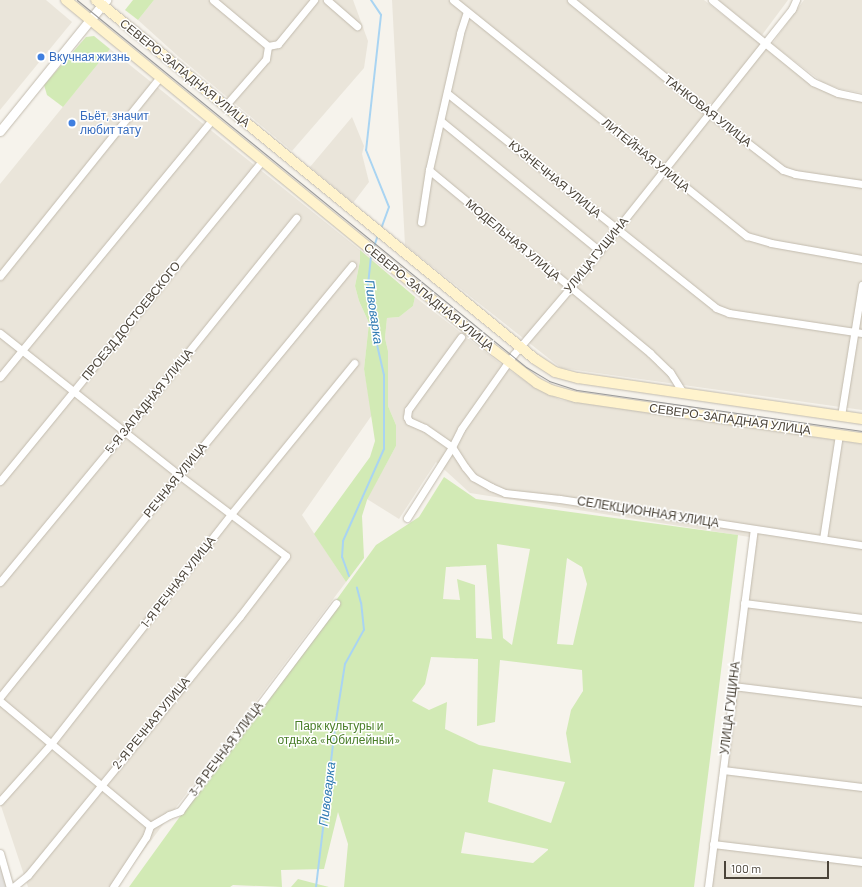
<!DOCTYPE html>
<html>
<head>
<meta charset="utf-8">
<style>
	body { margin:0 }
	#map { position:relative; width:862px; height:887px; overflow:hidden; background:#f6f3ec; font-family:Barlow,sans-serif }
	div>[style] { position:absolute }
	.residential>* { inset:0; background:#eae5da }
	.green>* { inset:0; background:#d2eab5 }
	.parking>* { inset:0; background:#e5e3e0 }
	.stream>* { height:2px; margin:-1px; padding:0 1px; transform-origin:1px; border-radius:1px; background:#a9d4f2 }
	.roads { filter:drop-shadow(0 0 1px #c2bbae) drop-shadow(0 0 1px #c2bbae) }
	.minor>* { height:7px; margin:-3.5px; padding:0 3.5px; transform-origin:3.5px; border-radius:3.5px; background:#fff }
	.tertiary>* { height:9px; margin:-4.5px; padding:0 4.5px; transform-origin:4.5px; border-radius:4.5px; background:#fff }
	.secondary>* { height:10px; margin:-5px; padding:0 5px; transform-origin:5px; border-radius:5px; background:#fff3cd }
	.tram>* { height:1px; margin:-0.5px; padding:0 0.5px; transform-origin:0.5px; border-radius:0.5px; background:#9a9a9a }
	.dots>* { width:11px; height:11px; translate:-50% -50%; box-sizing:border-box; border:2px solid #fff; border-radius:50% }
	span { translate:-50% -50%; white-space:nowrap; text-align:center; line-height:1.15; -webkit-text-stroke:3px #fff; paint-order:stroke }
	.shop-label { font-size:12px; color:#366cbe }
	.left { translate:0 -50%; text-align:left }
	.street-label { font-size:12px; color:#4b4439 }
	.park-label { font-size:12px; color:#4a7f2a }
	.water-label { font-size:13px; color:#2e7ab2; font-style:italic }
	.scale { position:absolute; left:724px; top:861px; width:105px; height:18px; box-sizing:border-box; border:2px solid #4b4439; border-top:0; padding-left:5px; font-size:12px; line-height:14px; white-space:nowrap; color:#4b4439; -webkit-text-stroke:3px #fff; paint-order:stroke }
</style>
</head>
<body>
<div id="map">
	<div class="residential">
		<div style="clip-path:polygon(0 0,46px 0,72px 22px,0 110px)"></div>
		<div style="clip-path:polygon(154px 0,353px 0,368px 41px,364px 68px,292px 151px,179px 57px,138px 20px)"></div>
		<div style="clip-path:polygon(392px 0,704px 0,767px 49px,836px 96px,862px 100px,862px 410px,561px 368px,405px 245px)"></div>
		<div style="clip-path:polygon(718px 0,788px 0,762px 35px)"></div>
		<div style="clip-path:polygon(804px 0,862px 0,862px 93px,840px 89px,822px 82px,772px 44px)"></div>
		<div style="clip-path:polygon(110px 49px,360px 250px,360px 261px,355px 286px,359px 301px,369px 323px,364px 369px,372px 415px,302px 515px,346px 582px,116px 887px,28px 887px,0 803px,0 184px)"></div>
		<div style="clip-path:polygon(352px 117px,364px 146px,362px 154px,369px 182px,353px 203px,310px 167px)"></div>
		<div style="clip-path:polygon(415px 297px,506px 368px,537px 389px,561px 400px,862px 444px,862px 887px,711px 887px,756px 538px,470px 493px,436px 462px,399px 519px,367px 499px,396px 446px,396px 425px,388px 406px,388px 351px,385px 338px,387px 318px,399px 317px,413px 306px)"></div>
	</div>
	<div class="green">
		<div style="clip-path:polygon(133px 0,154px 0,138px 20px,125px 10px)"></div>
		<div style="clip-path:polygon(94px 36px,110px 49px,63px 107px,47px 95px,44px 85px,86px 37px)"></div>
		<div style="clip-path:polygon(360px 250px,415px 297px,413px 306px,399px 317px,387px 318px,385px 338px,388px 351px,388px 406px,396px 425px,396px 446px,367px 500px,362px 516px,364px 558px,346px 582px,314px 534px,370px 457px,375px 441px,364px 369px,369px 323px,359px 301px,355px 286px,360px 261px)"></div>
		<div style="clip-path:polygon(evenodd,444px 477px,476px 499px,738px 535px,694px 887px,344px 887px,348px 844px,338px 812px,324px 869px,281px 870px,282px 887px,233px 885px,230px 887px,129px 887px,376px 545px,419px 517px,444px 477px,497px 544px,530px 549px,512px 645px,503px 638px,497px 544px,444px 477px,567px 558px,582px 567px,587px 584px,573px 645px,557px 644px,567px 558px,444px 477px,486px 565px,492px 639px,476px 638px,475px 585px,457px 579px,460px 600px,443px 599px,446px 567px,486px 565px,444px 477px,431px 657px,478px 659px,477px 726px,495px 722px,500px 660px,582px 670px,583px 691px,571px 710px,566px 733px,571px 763px,479px 745px,445px 729px,447px 702px,429px 710px,412px 701px,425px 684px,431px 657px,444px 477px,493px 769px,565px 782px,551px 823px,488px 802px,493px 769px,444px 477px,465px 832px,548px 849px,548px 850px,533px 863px,461px 853px,465px 832px)"></div>
		<div style="clip-path:polygon(298px 879px,317px 884px,329px 887px,291px 887px)"></div>
	</div>
	<div class="parking">
		<div style="clip-path:polygon(0 867px,1px 867px,8px 887px,0 887px)"></div>
	</div>
	<div class="stream">
		<div style="left:371px;top:0;width:18px;rotate:56deg"></div>
		<div style="left:381px;top:15px;width:136px;rotate:96.3deg"></div>
		<div style="left:366px;top:150px;width:61px;rotate:68deg"></div>
		<div style="left:389px;top:207px;width:23px;rotate:110deg"></div>
		<div style="left:374px;top:247px;width:13px;rotate:-72deg"></div>
		<div style="left:349px;top:576px;width:20px;rotate:-110deg"></div>
		<div style="left:342px;top:557px;width:16px;rotate:-86deg"></div>
		<div style="left:343px;top:541px;width:101px;rotate:-66deg"></div>
		<div style="left:384px;top:449px;width:74px;rotate:-90deg"></div>
		<div style="left:384px;top:375px;width:31px;rotate:-103deg"></div>
		<div style="left:377px;top:345px;width:61px;rotate:-98.5deg"></div>
		<div style="left:368px;top:285px;width:30px;rotate:-84deg"></div>
		<div style="left:316px;top:887px;width:161px;rotate:-83.2deg"></div>
		<div style="left:335px;top:727px;width:64px;rotate:-81deg"></div>
		<div style="left:345px;top:664px;width:39px;rotate:-61deg"></div>
		<div style="left:364px;top:630px;width:27px;rotate:-96deg"></div>
		<div style="left:361px;top:603px;width:16px;rotate:-105deg"></div>
	</div>
	<div class="roads">
		<div class="minor">
			<div style="left:213px;top:0;width:72px;rotate:39.9deg"></div>
			<div style="left:327px;top:0;width:40px;rotate:41deg"></div>
			<div style="left:453px;top:0;width:377px;rotate:38.8deg"></div>
			<div style="left:747px;top:236px;width:25px;rotate:16deg"></div>
			<div style="left:771px;top:243px;width:92px;rotate:10deg"></div>
			<div style="left:571px;top:0;width:178px;rotate:39.3deg"></div>
			<div style="left:709px;top:113px;width:93px;rotate:37.6deg"></div>
			<div style="left:783px;top:170px;width:13px;rotate:18deg"></div>
			<div style="left:795px;top:174px;width:68px;rotate:8.5deg"></div>
			<div style="left:712px;top:0;width:130px;rotate:39.1deg"></div>
			<div style="left:813px;top:82px;width:27px;rotate:24deg"></div>
			<div style="left:838px;top:93px;width:25px;rotate:12deg"></div>
			<div style="left:447px;top:93px;width:344px;rotate:38.6deg"></div>
			<div style="left:716px;top:308px;width:14px;rotate:21deg"></div>
			<div style="left:729px;top:313px;width:134px;rotate:8.6deg"></div>
			<div style="left:225px;top:106px;width:62px;rotate:-48.9deg"></div>
			<div style="left:266px;top:59px;width:13px;rotate:-81deg"></div>
			<div style="left:268px;top:46px;width:10px;rotate:-11deg"></div>
			<div style="left:278px;top:44px;width:57px;rotate:-50.7deg"></div>
			<div style="left:441px;top:121px;width:205px;rotate:39.3deg"></div>
			<div style="left:429px;top:170px;width:287px;rotate:39.6deg"></div>
			<div style="left:650px;top:353px;width:28px;rotate:44deg"></div>
			<div style="left:670px;top:372px;width:25px;rotate:58deg"></div>
			<div style="left:421px;top:222px;width:53px;rotate:-81.3deg"></div>
			<div style="left:429px;top:170px;width:140px;rotate:-77.2deg"></div>
			<div style="left:460px;top:33px;width:22px;rotate:-72deg"></div>
			<div style="left:0;top:276px;width:255px;rotate:-51.2deg"></div>
			<div style="left:0;top:333px;width:228px;rotate:38.4deg"></div>
			<div style="left:179px;top:475px;width:134px;rotate:37.1deg"></div>
			<div style="left:286px;top:556px;width:76px;rotate:127.5deg"></div>
			<div style="left:240px;top:616px;width:335px;rotate:129.3deg"></div>
			<div style="left:28px;top:875px;width:19px;rotate:141deg"></div>
			<div style="left:461px;top:337px;width:90px;rotate:126deg"></div>
			<div style="left:408px;top:410px;width:7px;rotate:98deg"></div>
			<div style="left:407px;top:417px;width:4px;rotate:63deg"></div>
			<div style="left:409px;top:421px;width:17px;rotate:24deg"></div>
			<div style="left:425px;top:428px;width:33px;rotate:35deg"></div>
			<div style="left:452px;top:447px;width:24px;rotate:57deg"></div>
			<div style="left:465px;top:467px;width:13px;rotate:51deg"></div>
			<div style="left:473px;top:477px;width:21px;rotate:29deg"></div>
			<div style="left:491px;top:487px;width:15px;rotate:23deg"></div>
			<div style="left:505px;top:493px;width:55px;rotate:6.2deg"></div>
			<div style="left:560px;top:499px;width:305px;rotate:8.7deg"></div>
			<div style="left:0;top:377px;width:333px;rotate:-50.5deg"></div>
			<div style="left:841px;top:416px;width:133px;rotate:-80.9deg"></div>
			<div style="left:0;top:481px;width:414px;rotate:-50.7deg"></div>
			<div style="left:407px;top:518px;width:84px;rotate:-57.6deg"></div>
			<div style="left:452px;top:447px;width:20px;rotate:-63deg"></div>
			<div style="left:461px;top:429px;width:92px;rotate:-54.8deg"></div>
			<div style="left:514px;top:354px;width:87px;rotate:-49.7deg"></div>
			<div style="left:570px;top:288px;width:151px;rotate:-51.5deg"></div>
			<div style="left:664px;top:170px;width:206px;rotate:-51.5deg"></div>
			<div style="left:792px;top:9px;width:10px;rotate:-66deg"></div>
			<div style="left:823px;top:539px;width:105px;rotate:-81.3deg"></div>
			<div style="left:0;top:582px;width:195px;rotate:-50.4deg"></div>
			<div style="left:124px;top:432px;width:275px;rotate:-51.2deg"></div>
			<div style="left:744px;top:603px;width:119px;rotate:7.2deg"></div>
			<div style="left:733px;top:686px;width:130px;rotate:7.1deg"></div>
			<div style="left:0;top:697px;width:285px;rotate:-51.1deg"></div>
			<div style="left:179px;top:475px;width:272px;rotate:-50.5deg"></div>
			<div style="left:0;top:701px;width:195px;rotate:39.8deg"></div>
			<div style="left:723px;top:770px;width:140px;rotate:7deg"></div>
			<div style="left:0;top:801px;width:75px;rotate:-48.2deg"></div>
			<div style="left:50px;top:745px;width:293px;rotate:-51.9deg"></div>
			<div style="left:231px;top:514px;width:195px;rotate:-50.8deg"></div>
			<div style="left:713px;top:844px;width:150px;rotate:6.9deg"></div>
			<div style="left:0;top:853px;width:35px;rotate:74deg"></div>
			<div style="left:113px;top:887px;width:60px;rotate:-56.6deg"></div>
			<div style="left:146px;top:837px;width:12px;rotate:-70deg"></div>
			<div style="left:150px;top:826px;width:22px;rotate:-30deg"></div>
			<div style="left:169px;top:815px;width:12px;rotate:-20deg"></div>
			<div style="left:180px;top:811px;width:260px;rotate:-53.1deg"></div>
			<div style="left:708px;top:887px;width:361px;rotate:-82.7deg"></div>
		</div>
		<div class="tertiary">
			<div style="left:0;top:131px;width:169px;rotate:-51deg"></div>
		</div>
		<div class="secondary">
			<div style="left:66px;top:0;width:554px;rotate:39.29deg"></div>
			<div style="left:495px;top:351px;width:53px;rotate:37.3deg"></div>
			<div style="left:537px;top:383px;width:16px;rotate:27deg"></div>
			<div style="left:551px;top:390px;width:26px;rotate:16deg"></div>
			<div style="left:576px;top:397px;width:289px;rotate:8.2deg"></div>
			<div style="left:96px;top:0;width:567px;rotate:39.28deg"></div>
			<div style="left:535px;top:359px;width:24px;rotate:33deg"></div>
			<div style="left:555px;top:372px;width:24px;rotate:15deg"></div>
			<div style="left:578px;top:378px;width:287px;rotate:8.2deg"></div>
		</div>
	</div>
	<div class="tram">
		<div style="left:77px;top:0;width:580px;rotate:39.26deg"></div>
		<div style="left:526px;top:367px;width:27px;rotate:31deg"></div>
		<div style="left:549px;top:381px;width:29px;rotate:18deg"></div>
		<div style="left:577px;top:390px;width:288px;rotate:8.2deg"></div>
	</div>
	<div class="dots">
		<div style="left:41px;top:57px;background:#3f7fe0"></div>
		<div style="left:72px;top:123px;background:#3f7fe0"></div>
	</div>
	<div class="shop-label">
		<span class="left" style="left:49px;top:57px">Вкучная жизнь</span>
		<span class="left" style="left:80px;top:123px">Бьёт, значит<br>любит тату</span>
	</div>
	<div class="street-label">
		<span style="left:185px;top:73px;rotate:39deg">СЕВЕРО-ЗАПАДНАЯ УЛИЦА</span>
		<span style="left:708px;top:111px;rotate:38deg">ТАНКОВАЯ УЛИЦА</span>
		<span style="left:646px;top:155px;rotate:39deg">ЛИТЕЙНАЯ УЛИЦА</span>
		<span style="left:555px;top:179px;rotate:39deg">КУЗНЕЧНАЯ УЛИЦА</span>
		<span style="left:513px;top:240px;rotate:40deg">МОДЕЛЬНАЯ УЛИЦА</span>
		<span style="left:596px;top:255px;rotate:-51deg">УЛИЦА ГУЩИНА</span>
		<span style="left:429px;top:297px;rotate:39deg">СЕВЕРО-ЗАПАДНАЯ УЛИЦА</span>
		<span style="left:131px;top:321px;rotate:-51deg">ПРОЕЗД ДОСТОЕВСКОГО</span>
		<span style="left:149px;top:401px;rotate:-51deg">5-Я ЗАПАДНАЯ УЛИЦА</span>
		<span style="left:730px;top:419px;rotate:8deg">СЕВЕРО-ЗАПАДНАЯ УЛИЦА</span>
		<span style="left:175px;top:480px;rotate:-51deg">РЕЧНАЯ УЛИЦА</span>
		<span style="left:648px;top:512px;rotate:9deg">СЕЛЕКЦИОННАЯ УЛИЦА</span>
		<span style="left:178px;top:582px;rotate:-52deg">1-Я РЕЧНАЯ УЛИЦА</span>
		<span style="left:730px;top:708px;rotate:-83deg">УЛИЦА ГУЩИНА</span>
		<span style="left:151px;top:723px;rotate:-51deg">2-Я РЕЧНАЯ УЛИЦА</span>
		<span style="left:226px;top:749px;rotate:-53deg">3-Я РЕЧНАЯ УЛИЦА</span>
	</div>
	<div class="park-label">
		<span style="left:339px;top:733px">Парк культуры и<br>отдыха «Юбилейный»</span>
	</div>
	<div class="water-label">
		<span style="left:374px;top:312px;rotate:82deg">Пивоварка</span>
		<span style="left:327px;top:794px;rotate:-83deg">Пивоварка</span>
	</div>
	<div class="scale">100 m</div>
</div>
</body>
</html>
